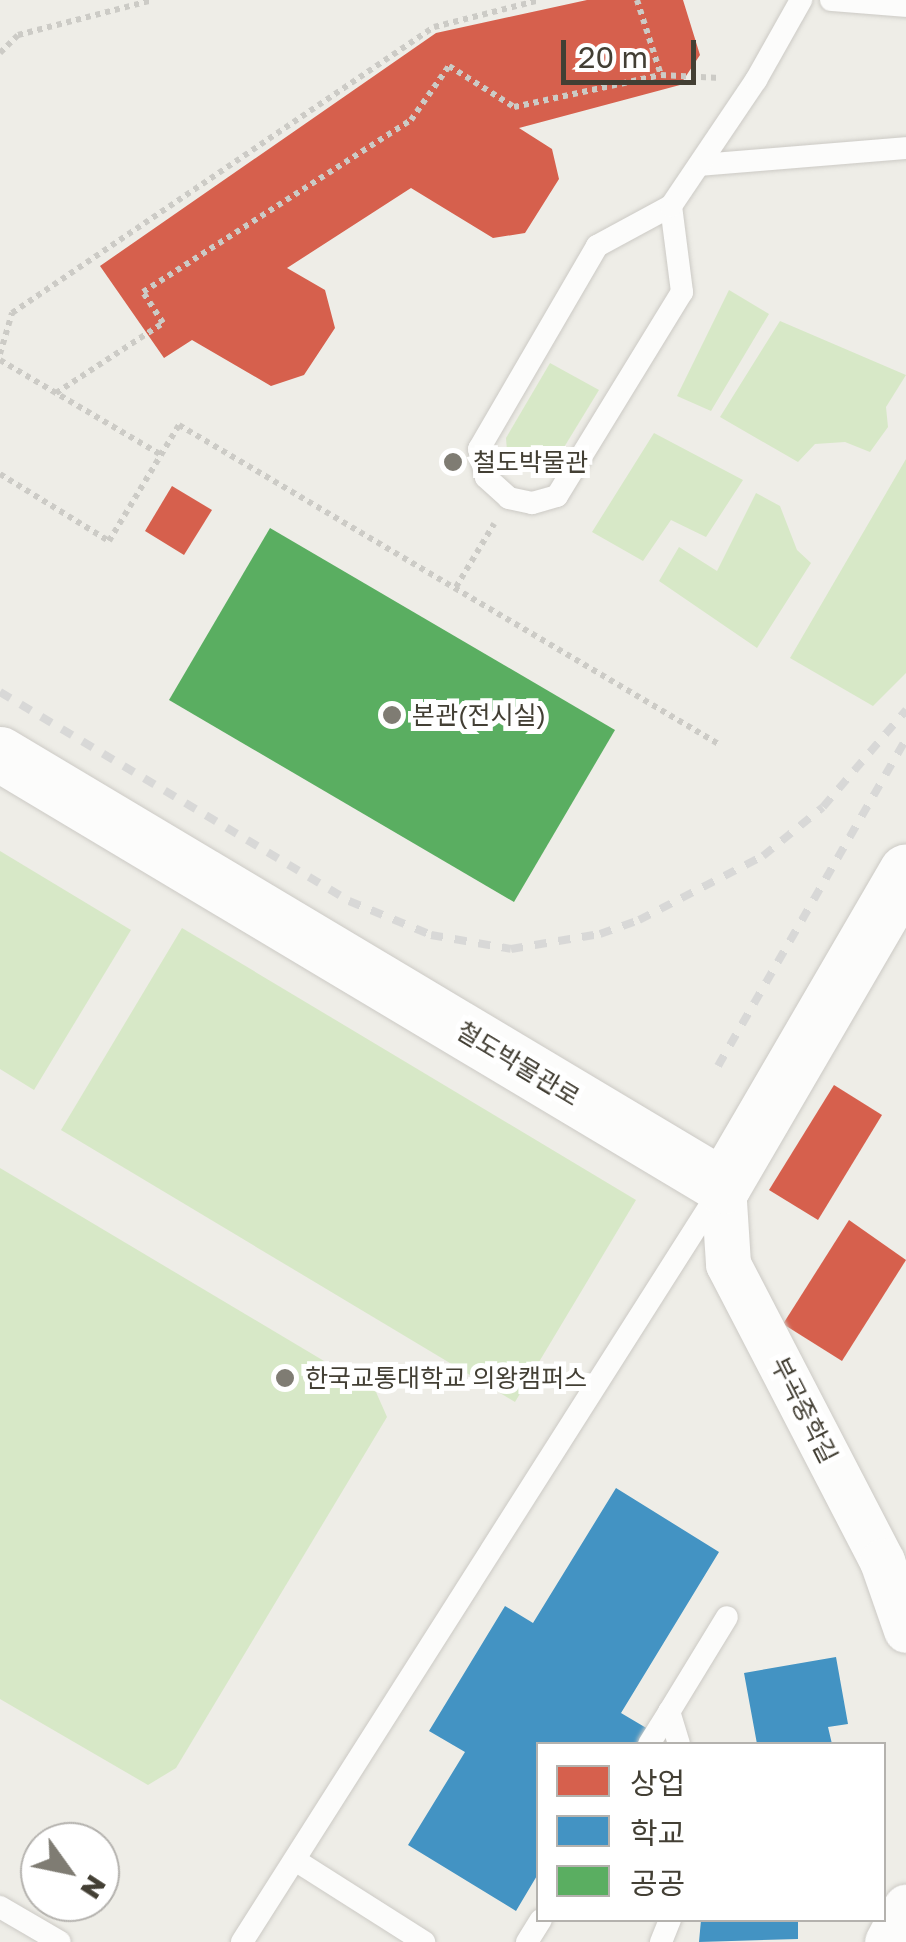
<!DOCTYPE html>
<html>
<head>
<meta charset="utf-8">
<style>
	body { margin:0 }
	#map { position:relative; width:906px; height:1942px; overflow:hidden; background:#eeede7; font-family:"Golos Text","Noto Sans KR",sans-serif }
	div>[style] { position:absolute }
	.green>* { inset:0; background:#d7e8c7 }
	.shops>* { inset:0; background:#d6604d }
	.schools>* { inset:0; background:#4393c3 }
	.public>* { inset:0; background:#5aae61 }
	.path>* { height:6px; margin-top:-3px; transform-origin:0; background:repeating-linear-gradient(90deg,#cccbc6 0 5px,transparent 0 10px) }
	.roads { filter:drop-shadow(0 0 2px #cccac5) drop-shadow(0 0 2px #cccac5) }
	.service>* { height:22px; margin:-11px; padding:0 11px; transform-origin:11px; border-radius:11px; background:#fcfcfb }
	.minor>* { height:45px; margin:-22.5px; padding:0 22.5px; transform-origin:22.5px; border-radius:22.5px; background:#fcfcfb }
	.tertiary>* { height:55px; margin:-27.5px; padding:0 27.5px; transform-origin:27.5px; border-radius:27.5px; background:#fcfcfb }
	.rail>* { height:8px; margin-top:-4px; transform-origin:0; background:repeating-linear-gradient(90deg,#d8d8d7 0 12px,transparent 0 24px) }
	.dots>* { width:28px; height:28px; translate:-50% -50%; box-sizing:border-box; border:5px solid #fff; border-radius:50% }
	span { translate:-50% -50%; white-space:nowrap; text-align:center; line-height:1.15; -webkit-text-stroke:10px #fff; paint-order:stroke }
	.poi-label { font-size:25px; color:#433f34 }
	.left { translate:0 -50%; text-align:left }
	.street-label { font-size:25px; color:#433f34 }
	.legend { position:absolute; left:536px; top:1742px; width:350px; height:180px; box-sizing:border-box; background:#fff; border:2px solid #b4b2ae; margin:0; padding:12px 18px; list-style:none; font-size:30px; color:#433f34 }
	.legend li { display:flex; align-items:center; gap:20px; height:50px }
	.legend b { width:50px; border:2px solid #b4b2ae }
	.north { position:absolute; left:20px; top:1822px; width:100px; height:100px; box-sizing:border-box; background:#fff; border:2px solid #b4b2ae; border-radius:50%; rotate:123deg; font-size:28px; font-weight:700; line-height:40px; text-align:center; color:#433f34 }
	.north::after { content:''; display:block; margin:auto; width:35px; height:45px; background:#7f7c73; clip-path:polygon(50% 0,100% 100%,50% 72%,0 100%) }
	.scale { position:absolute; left:561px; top:40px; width:135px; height:45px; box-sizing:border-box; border:5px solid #433f34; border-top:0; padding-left:12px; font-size:30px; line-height:35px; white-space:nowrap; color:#433f34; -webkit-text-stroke:8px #fff; paint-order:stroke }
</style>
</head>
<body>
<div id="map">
	<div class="green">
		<div style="clip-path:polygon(729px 290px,769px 314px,711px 411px,677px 396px)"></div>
		<div style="clip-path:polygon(780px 321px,906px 375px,886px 407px,888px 427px,870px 452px,845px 442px,815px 444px,798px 462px,720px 417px)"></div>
		<div style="clip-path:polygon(550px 363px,599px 390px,555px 462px,545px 470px,524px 470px,507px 451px,506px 438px)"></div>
		<div style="clip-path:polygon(654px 433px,743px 480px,706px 537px,671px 520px,643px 561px,592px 532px)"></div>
		<div style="clip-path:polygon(906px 459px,906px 673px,873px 706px,790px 658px)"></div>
		<div style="clip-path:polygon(756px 493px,780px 506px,797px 550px,811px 563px,757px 648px,659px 581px,679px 547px,717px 571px)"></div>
		<div style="clip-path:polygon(0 851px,131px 930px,34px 1090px,0 1069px)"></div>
		<div style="clip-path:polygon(182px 928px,636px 1200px,515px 1402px,61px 1130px)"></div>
		<div style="clip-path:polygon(0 1168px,376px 1392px,387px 1417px,176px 1768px,148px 1785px,0 1699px)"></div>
	</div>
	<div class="shops">
		<div style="clip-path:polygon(587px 0,683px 0,700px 55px,680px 85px,519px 128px,552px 149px,559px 179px,525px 233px,493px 238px,411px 188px,287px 268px,325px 290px,335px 328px,304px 375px,271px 386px,192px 340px,164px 358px,100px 266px,436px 33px)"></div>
		<div style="clip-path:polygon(172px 486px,212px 510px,184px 555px,145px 531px)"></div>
		<div style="clip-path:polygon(834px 1085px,882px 1115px,818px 1220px,769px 1190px)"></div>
		<div style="clip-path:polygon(849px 1220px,906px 1260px,842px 1361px,783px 1324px)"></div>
	</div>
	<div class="schools">
		<div style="clip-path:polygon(616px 1488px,719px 1552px,621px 1713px,648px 1729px,638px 1744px,538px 1744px,538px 1874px,516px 1911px,408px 1845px,465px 1752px,429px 1731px,505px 1606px,533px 1623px)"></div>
		<div style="clip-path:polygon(836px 1657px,848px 1724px,828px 1727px,832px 1744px,757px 1744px,744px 1673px)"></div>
		<div style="clip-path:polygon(701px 1920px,798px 1920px,798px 1939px,699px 1942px)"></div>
	</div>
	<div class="public">
		<div style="clip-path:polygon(270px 528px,615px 730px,514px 902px,169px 700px)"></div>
	</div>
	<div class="path">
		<div style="left:637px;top:0;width:79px;rotate:72.3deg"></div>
		<div style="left:0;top:53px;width:25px;rotate:-45deg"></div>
		<div style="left:18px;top:35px;width:139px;rotate:-14.5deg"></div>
		<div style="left:0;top:354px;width:43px;rotate:-73.7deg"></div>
		<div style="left:12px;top:313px;width:510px;rotate:-34.13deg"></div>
		<div style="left:434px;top:27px;width:109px;rotate:-14.3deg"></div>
		<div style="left:0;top:360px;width:189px;rotate:30.5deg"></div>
		<div style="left:56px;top:393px;width:128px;rotate:-33.2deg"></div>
		<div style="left:163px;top:323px;width:37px;rotate:-123deg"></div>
		<div style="left:143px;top:292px;width:318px;rotate:-32.7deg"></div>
		<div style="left:411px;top:120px;width:66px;rotate:-54.9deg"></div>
		<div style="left:449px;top:66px;width:77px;rotate:32.2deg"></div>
		<div style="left:514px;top:107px;width:150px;rotate:-12.3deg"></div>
		<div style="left:661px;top:75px;width:59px;rotate:2.9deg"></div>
		<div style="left:0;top:474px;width:128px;rotate:31.6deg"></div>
		<div style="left:109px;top:541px;width:135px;rotate:-58.9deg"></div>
		<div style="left:179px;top:425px;width:629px;rotate:30.6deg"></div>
		<div style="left:456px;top:587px;width:74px;rotate:-58.9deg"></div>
	</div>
	<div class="roads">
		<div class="service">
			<div style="left:831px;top:0;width:75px;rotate:4.6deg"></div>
			<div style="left:700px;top:165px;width:207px;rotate:-4.7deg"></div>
			<div style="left:671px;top:206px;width:87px;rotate:82.7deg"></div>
			<div style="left:682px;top:292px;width:239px;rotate:121.5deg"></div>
			<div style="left:557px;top:496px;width:26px;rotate:164deg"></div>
			<div style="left:532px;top:503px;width:24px;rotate:-168deg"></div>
			<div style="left:509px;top:498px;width:31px;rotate:-138deg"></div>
			<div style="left:486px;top:477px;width:29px;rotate:-104deg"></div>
			<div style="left:479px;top:449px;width:235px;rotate:-59.8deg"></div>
			<div style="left:597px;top:246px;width:84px;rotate:-28.4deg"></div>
			<div style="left:671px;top:206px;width:152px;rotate:-56deg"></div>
			<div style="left:756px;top:80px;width:92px;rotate:-60.6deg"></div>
			<div style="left:649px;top:1744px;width:38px;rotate:-58deg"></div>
			<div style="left:679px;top:1744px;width:34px;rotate:-107deg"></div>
			<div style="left:669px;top:1712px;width:111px;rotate:-58.6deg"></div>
			<div style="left:295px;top:1860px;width:153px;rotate:32.4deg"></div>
			<div style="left:0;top:1907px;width:69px;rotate:30.3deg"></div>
			<div style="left:242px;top:1942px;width:887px;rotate:-57.56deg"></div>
			<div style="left:527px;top:1942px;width:26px;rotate:-58deg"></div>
			<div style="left:661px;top:1942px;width:24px;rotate:-68deg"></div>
		</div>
		<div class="minor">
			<div style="left:723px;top:1186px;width:78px;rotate:86.3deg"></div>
			<div style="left:728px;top:1264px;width:335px;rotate:62.6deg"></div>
			<div style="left:882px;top:1561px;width:73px;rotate:70.8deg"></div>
			<div style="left:887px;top:1942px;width:40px;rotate:-62deg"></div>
		</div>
		<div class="tertiary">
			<div style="left:0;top:754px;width:842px;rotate:30.86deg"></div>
			<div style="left:723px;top:1186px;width:364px;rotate:-59.8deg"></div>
		</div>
	</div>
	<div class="rail">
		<div style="left:0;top:692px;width:407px;rotate:30.9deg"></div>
		<div style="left:349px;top:901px;width:89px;rotate:22.5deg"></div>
		<div style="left:431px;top:935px;width:81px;rotate:9.9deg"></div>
		<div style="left:511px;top:949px;width:90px;rotate:-9.6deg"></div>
		<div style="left:600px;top:934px;width:41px;rotate:-19.7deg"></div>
		<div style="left:639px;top:920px;width:140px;rotate:-27.3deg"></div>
		<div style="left:763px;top:856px;width:77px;rotate:-39.2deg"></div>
		<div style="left:823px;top:807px;width:128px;rotate:-49.4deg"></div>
		<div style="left:718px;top:1066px;width:377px;rotate:-60.1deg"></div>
	</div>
	<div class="dots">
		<div style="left:453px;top:462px;background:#7f7c73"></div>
		<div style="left:392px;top:715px;background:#7f7c73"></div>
		<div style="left:285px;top:1378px;background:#7f7c73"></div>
	</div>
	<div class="poi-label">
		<span class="left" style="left:473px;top:462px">철도박물관</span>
		<span class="left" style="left:412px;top:715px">본관(전시실)</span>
		<span class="left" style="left:305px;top:1378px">한국교통대학교 의왕캠퍼스</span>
	</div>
	<div class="street-label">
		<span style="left:518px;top:1064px;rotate:31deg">철도박물관로</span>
		<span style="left:804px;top:1410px;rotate:63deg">부곡중학길</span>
	</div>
	<ul class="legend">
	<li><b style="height:28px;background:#d6604d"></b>상업</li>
	<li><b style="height:28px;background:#4393c3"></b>학교</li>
	<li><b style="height:28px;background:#5aae61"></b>공공</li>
	</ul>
	<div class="north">N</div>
	<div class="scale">20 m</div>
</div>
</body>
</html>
